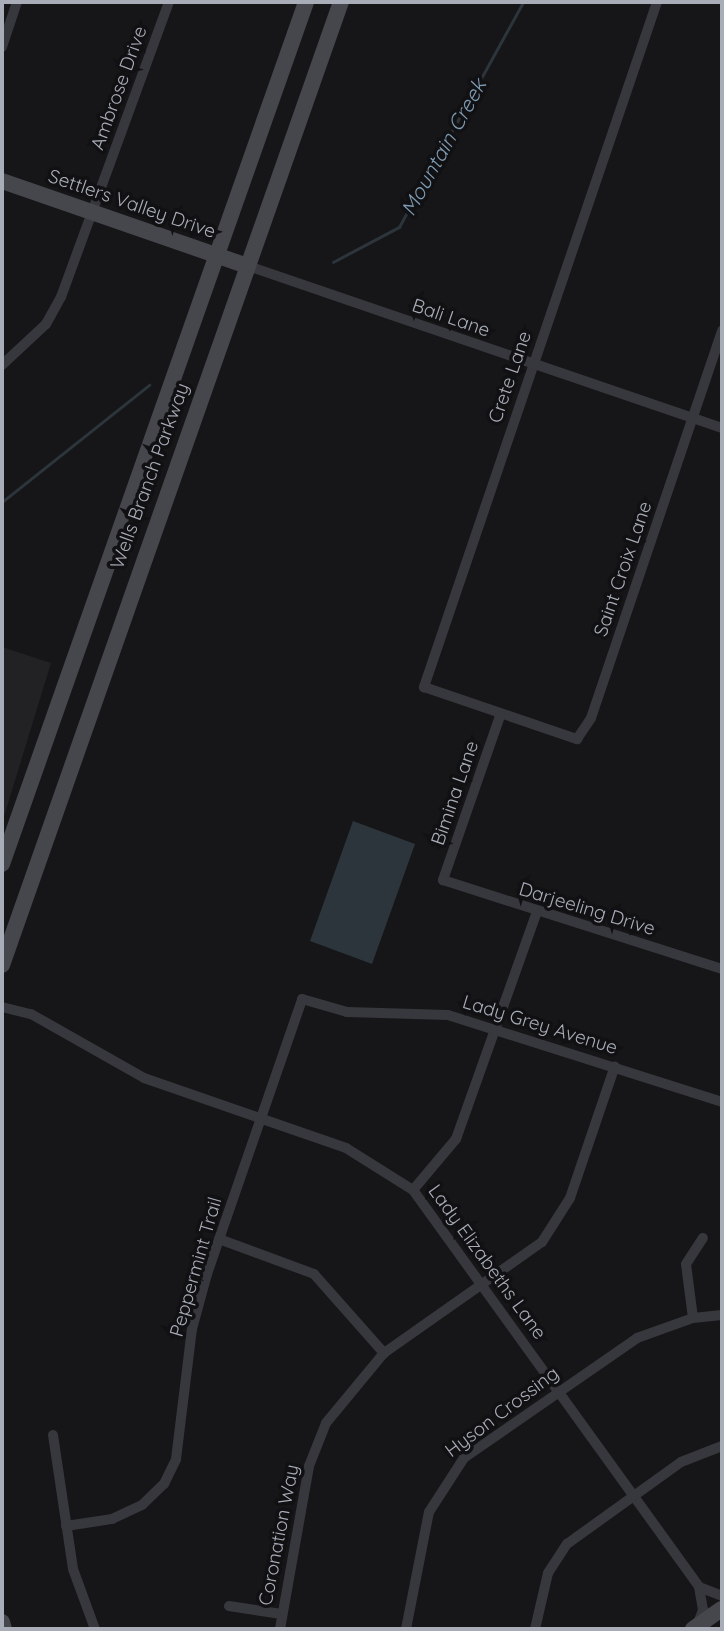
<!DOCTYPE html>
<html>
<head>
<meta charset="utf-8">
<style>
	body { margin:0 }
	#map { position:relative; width:724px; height:1631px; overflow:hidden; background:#161618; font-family:Quicksand,sans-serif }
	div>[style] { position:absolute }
	.built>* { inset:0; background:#222225 }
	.water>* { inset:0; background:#2c353c }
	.stream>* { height:2.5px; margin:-1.25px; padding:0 1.25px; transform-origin:1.25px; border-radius:1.25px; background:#2c353c }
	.street>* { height:10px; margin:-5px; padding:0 5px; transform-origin:5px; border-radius:5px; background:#37383d }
	.secondary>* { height:16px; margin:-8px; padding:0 8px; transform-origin:8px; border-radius:8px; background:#45474d }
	span { translate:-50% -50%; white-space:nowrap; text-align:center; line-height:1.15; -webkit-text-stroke:7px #111113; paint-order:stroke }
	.street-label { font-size:19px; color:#a8adb8 }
	.water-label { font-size:21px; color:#7f9bb3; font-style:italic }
	.frame { position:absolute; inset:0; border:4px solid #a8adb8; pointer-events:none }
</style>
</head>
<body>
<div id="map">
	<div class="built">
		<div style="clip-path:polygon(2px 647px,51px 663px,2px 823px)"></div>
	</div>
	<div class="water">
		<div style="clip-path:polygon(353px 821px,415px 844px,372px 964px,310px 941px)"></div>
	</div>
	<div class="stream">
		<div style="left:333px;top:262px;width:75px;rotate:-27.9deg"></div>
		<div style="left:399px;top:227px;width:257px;rotate:-61.1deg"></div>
		<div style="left:2px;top:502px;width:188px;rotate:-38.5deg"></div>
	</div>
	<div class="street">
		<div style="left:657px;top:2px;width:724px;rotate:108.79deg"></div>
		<div style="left:424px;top:687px;width:162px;rotate:18.8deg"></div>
		<div style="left:577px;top:739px;width:25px;rotate:-56deg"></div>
		<div style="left:591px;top:718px;width:409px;rotate:-71.3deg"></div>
		<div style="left:2px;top:47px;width:47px;rotate:-71.6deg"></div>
		<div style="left:248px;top:266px;width:501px;rotate:18.87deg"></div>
		<div style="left:2px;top:365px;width:60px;rotate:-43deg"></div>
		<div style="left:46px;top:324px;width:31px;rotate:-61deg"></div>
		<div style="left:61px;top:297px;width:314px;rotate:-69.9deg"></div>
		<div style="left:500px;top:716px;width:174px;rotate:109.2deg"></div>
		<div style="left:443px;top:880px;width:293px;rotate:17.7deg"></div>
		<div style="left:2px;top:1007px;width:30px;rotate:14deg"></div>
		<div style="left:31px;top:1014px;width:130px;rotate:29.5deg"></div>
		<div style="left:144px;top:1078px;width:214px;rotate:19.1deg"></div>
		<div style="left:346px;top:1148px;width:79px;rotate:32.1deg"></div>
		<div style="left:413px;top:1190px;width:489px;rotate:54.2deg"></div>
		<div style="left:699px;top:1587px;width:23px;rotate:80deg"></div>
		<div style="left:703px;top:1610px;width:17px;rotate:111deg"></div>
		<div style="left:413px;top:1190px;width:67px;rotate:-49.9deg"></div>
		<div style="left:456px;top:1139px;width:239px;rotate:-70.4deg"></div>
		<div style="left:219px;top:1239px;width:101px;rotate:20.2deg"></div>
		<div style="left:314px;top:1274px;width:106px;rotate:48.5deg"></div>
		<div style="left:693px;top:1318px;width:54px;rotate:-97.4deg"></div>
		<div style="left:686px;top:1264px;width:31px;rotate:-57deg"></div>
		<div style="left:53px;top:1435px;width:135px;rotate:81.5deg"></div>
		<div style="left:73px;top:1569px;width:64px;rotate:69.9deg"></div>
		<div style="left:66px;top:1526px;width:47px;rotate:-8.7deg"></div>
		<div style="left:112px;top:1519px;width:33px;rotate:-25deg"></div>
		<div style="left:142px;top:1505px;width:30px;rotate:-44deg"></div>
		<div style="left:164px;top:1484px;width:28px;rotate:-64deg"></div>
		<div style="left:176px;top:1459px;width:131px;rotate:-83deg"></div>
		<div style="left:192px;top:1329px;width:57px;rotate:-74.7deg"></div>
		<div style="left:207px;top:1274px;width:291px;rotate:-70.9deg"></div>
		<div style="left:302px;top:999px;width:47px;rotate:16.1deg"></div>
		<div style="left:347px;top:1012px;width:101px;rotate:1.7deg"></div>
		<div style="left:448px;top:1015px;width:287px;rotate:17.6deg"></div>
		<div style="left:699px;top:1587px;width:25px;rotate:21deg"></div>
		<div style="left:229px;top:1606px;width:53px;rotate:8.7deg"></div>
		<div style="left:280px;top:1629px;width:166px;rotate:-79.9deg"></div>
		<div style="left:309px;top:1466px;width:46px;rotate:-68.4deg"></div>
		<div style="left:326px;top:1423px;width:91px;rotate:-50.4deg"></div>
		<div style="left:384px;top:1353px;width:193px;rotate:-35.1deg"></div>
		<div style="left:542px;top:1242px;width:52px;rotate:-57.5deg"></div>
		<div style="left:570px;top:1198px;width:139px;rotate:-71.2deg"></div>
		<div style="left:406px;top:1629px;width:119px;rotate:-78.9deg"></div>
		<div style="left:429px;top:1512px;width:64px;rotate:-57.1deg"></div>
		<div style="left:464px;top:1458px;width:211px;rotate:-34.7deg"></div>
		<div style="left:637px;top:1338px;width:59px;rotate:-19.7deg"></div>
		<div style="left:693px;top:1318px;width:29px;rotate:-6deg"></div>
		<div style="left:535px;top:1629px;width:57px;rotate:-76.9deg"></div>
		<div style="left:548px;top:1573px;width:35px;rotate:-57deg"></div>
		<div style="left:567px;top:1544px;width:140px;rotate:-35.7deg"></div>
		<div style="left:681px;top:1462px;width:44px;rotate:-21.3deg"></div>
	</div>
	<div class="secondary">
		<div style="left:2px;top:181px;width:260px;rotate:19.1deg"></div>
		<div style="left:2px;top:864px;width:914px;rotate:-70.57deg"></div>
		<div style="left:2px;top:965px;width:1021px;rotate:-70.61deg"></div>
		<div style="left:2px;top:1622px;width:7px;rotate:74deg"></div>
		<div style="left:693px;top:1629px;width:35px;rotate:-35deg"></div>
	</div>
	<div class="street-label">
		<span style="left:119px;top:88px;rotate:-70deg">Ambrose Drive</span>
		<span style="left:132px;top:204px;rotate:19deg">Settlers Valley Drive</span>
		<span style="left:451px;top:318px;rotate:19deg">Bali Lane</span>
		<span style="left:510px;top:377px;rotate:-71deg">Crete Lane</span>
		<span style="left:150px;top:476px;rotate:-70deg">Wells Branch Parkway</span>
		<span style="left:623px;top:569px;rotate:-71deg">Saint Croix Lane</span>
		<span style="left:455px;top:793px;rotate:-71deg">Bimina Lane</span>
		<span style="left:587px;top:909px;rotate:17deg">Darjeeling Drive</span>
		<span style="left:540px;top:1025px;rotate:17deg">Lady Grey Avenue</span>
		<span style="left:487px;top:1262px;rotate:54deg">Lady Elizabeths Lane</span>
		<span style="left:196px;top:1267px;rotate:-74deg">Peppermint Trail</span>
		<span style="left:502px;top:1412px;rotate:-37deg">Hyson Crossing</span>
		<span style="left:279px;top:1535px;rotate:-79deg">Coronation Way</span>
	</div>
	<div class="water-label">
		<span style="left:443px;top:147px;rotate:-61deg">Mountain Creek</span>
	</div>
	<div class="frame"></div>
</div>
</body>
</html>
